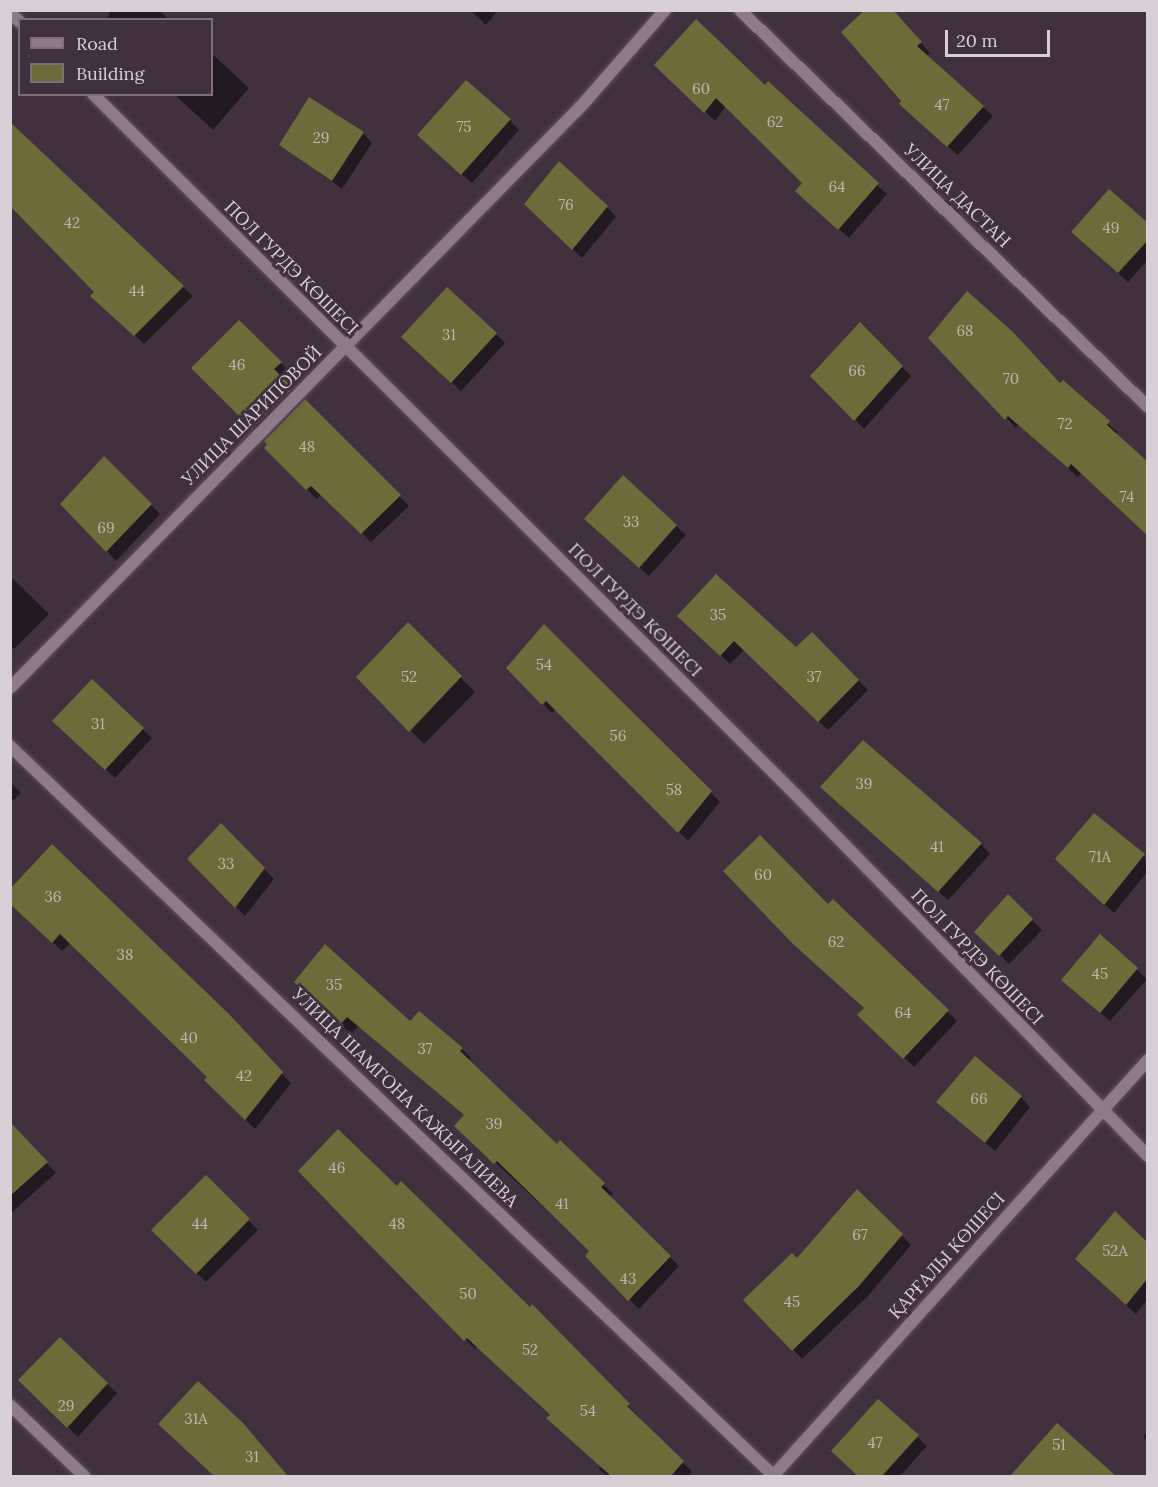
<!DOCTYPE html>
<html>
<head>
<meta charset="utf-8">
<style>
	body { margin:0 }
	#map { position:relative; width:1158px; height:1487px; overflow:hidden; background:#41313e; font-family:Lora,serif }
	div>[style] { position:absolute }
	.shadow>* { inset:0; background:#0007 }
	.building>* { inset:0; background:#6e6a3a }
	.roads { filter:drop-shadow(0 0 2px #5c505a) drop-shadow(0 0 2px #5c505a) }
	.minor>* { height:12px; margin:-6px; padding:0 6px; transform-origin:6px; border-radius:6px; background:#8d7b89 }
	span { translate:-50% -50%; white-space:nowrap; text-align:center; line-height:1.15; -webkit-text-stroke:6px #41313e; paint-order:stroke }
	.number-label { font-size:15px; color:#beb6b0 }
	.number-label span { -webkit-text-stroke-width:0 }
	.street-label { font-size:18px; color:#d9cfd7 }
	.frame { position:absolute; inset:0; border:12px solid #d9cfd7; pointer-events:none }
	.legend { position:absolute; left:18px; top:18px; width:195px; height:78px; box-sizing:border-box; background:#41313e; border:2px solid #7e707b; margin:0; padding:8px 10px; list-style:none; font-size:18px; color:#d9cfd7 }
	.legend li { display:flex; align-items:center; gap:12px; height:30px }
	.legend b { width:30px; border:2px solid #7e707b }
	.scale { position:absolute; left:945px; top:30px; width:105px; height:27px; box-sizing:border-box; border:3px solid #d9cfd7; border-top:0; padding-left:8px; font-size:18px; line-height:21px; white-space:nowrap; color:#d9cfd7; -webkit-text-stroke:4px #41313e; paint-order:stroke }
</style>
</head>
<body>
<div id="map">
	<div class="shadow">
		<div style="clip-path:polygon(106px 10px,159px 10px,169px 20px,105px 20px,110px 14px)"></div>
		<div style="clip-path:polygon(470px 10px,498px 10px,486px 25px)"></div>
		<div style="clip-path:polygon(893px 10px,930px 53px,926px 56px,993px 116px,958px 155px,910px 113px,903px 101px)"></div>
		<div style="clip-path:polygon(212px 54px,249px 88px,213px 130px,174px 94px,212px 94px)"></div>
		<div style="clip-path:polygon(656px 65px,765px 87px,887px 194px,849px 238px,807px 201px,804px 183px,726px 106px,715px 121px)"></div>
		<div style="clip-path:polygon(510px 120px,519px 130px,472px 183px,428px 145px)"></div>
		<div style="clip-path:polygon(10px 124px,193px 296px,144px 344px,102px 305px)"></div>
		<div style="clip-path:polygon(363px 133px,372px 143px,342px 189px,281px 144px)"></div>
		<div style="clip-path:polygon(526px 204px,607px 207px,616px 217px,582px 258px)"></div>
		<div style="clip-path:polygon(1148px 225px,1148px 260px,1128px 282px,1083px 242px)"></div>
		<div style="clip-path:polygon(239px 322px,290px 372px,283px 379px,301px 398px,263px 438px,193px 368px)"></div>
		<div style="clip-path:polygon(860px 324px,911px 376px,864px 429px,813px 375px)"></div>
		<div style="clip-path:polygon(496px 334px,505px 343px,461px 391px,412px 346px)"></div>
		<div style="clip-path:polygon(930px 338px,1061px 385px,1118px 432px,1078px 477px,1018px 424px,1016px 428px)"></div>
		<div style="clip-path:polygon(305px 401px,409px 506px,371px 542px,321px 494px,317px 499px,266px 448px)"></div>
		<div style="clip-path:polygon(104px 458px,160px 514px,116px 561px,107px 551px)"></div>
		<div style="clip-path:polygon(676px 526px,686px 535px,649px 576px,596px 528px)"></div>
		<div style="clip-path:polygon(10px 576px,49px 614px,14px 649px,10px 646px)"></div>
		<div style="clip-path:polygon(408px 624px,475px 692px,424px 744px,358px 677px)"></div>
		<div style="clip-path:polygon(544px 626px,720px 802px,688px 841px,556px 709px,552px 713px,508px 668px)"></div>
		<div style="clip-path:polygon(689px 626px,797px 649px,812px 634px,868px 690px,828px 730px,745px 649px,730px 664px)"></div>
		<div style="clip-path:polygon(92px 681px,152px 738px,115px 778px,63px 730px)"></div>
		<div style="clip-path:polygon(10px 782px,21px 793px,10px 803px)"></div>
		<div style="clip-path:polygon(831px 796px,981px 844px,990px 854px,948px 900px)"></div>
		<div style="clip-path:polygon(221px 825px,274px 879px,245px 916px,189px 859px)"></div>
		<div style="clip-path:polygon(52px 846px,291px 1083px,255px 1129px,206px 1080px,209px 1077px,71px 942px,62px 951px,10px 902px)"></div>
		<div style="clip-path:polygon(1144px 855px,1148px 871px,1114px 913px,1066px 868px)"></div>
		<div style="clip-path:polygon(1008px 896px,1042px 930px,1009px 964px,976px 932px)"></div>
		<div style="clip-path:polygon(833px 901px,957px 1021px,914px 1067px,869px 1025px,828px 906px)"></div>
		<div style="clip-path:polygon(1100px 936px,1147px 979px,1110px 1021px,1073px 989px)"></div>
		<div style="clip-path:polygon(306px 991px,411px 1023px,462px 1049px,471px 1058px,469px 1061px,557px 1146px,613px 1193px,609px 1197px,679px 1266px,639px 1309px,587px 1256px,591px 1251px,456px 1126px,465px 1116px,358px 1026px,351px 1034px)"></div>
		<div style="clip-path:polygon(1021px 1097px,1030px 1107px,995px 1151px,948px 1111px)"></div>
		<div style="clip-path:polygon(10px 1123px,56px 1173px,10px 1214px)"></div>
		<div style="clip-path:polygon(300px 1171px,530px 1309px,533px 1307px,692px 1472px,688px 1476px,607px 1476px,599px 1469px,602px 1466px,477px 1346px,475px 1349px)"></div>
		<div style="clip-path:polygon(206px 1177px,258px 1230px,206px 1282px,153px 1230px)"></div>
		<div style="clip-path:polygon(857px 1191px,911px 1245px,868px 1296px,802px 1359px,745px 1300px,797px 1260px)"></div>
		<div style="clip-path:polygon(1148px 1245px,1148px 1299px,1136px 1314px,1086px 1269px)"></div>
		<div style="clip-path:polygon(60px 1340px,117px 1393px,78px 1437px,20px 1380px)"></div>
		<div style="clip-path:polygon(878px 1401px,927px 1446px,900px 1476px,859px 1476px,842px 1461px)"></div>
		<div style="clip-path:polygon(1057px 1425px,1104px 1468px,1113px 1476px,1012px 1476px)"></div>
		<div style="clip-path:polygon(1148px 1431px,1148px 1442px,1143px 1437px)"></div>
		<div style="clip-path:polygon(252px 1434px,288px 1476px,212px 1476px,214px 1475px)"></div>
	</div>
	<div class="building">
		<div style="clip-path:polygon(865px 10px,893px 10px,922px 42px,917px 46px,984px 106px,947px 147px,899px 104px,901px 101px,841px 32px)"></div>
		<div style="clip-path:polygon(696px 19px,765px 85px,768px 81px,879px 183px,838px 230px,795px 191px,802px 183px,716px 98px,704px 113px,654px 65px)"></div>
		<div style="clip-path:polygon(466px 80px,511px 119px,461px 175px,417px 135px)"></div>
		<div style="clip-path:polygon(309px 97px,364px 132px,332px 181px,279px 145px)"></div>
		<div style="clip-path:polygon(10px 122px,184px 286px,134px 336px,90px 296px,94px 292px,10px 206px)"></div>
		<div style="clip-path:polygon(559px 161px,608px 206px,572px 250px,524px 204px)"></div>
		<div style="clip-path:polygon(1109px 189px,1148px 223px,1148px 240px,1118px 273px,1071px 232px)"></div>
		<div style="clip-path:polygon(447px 287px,497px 333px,451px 383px,401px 337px)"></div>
		<div style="clip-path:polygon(967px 291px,1014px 333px,1060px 383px,1063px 380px,1110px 421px,1107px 425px,1148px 462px,1148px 536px,1071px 464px,1068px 468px,1008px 416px,1005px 420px,928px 338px)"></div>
		<div style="clip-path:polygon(239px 320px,282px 362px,274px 369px,293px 388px,252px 429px,191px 368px)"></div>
		<div style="clip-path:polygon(860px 322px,903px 366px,854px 421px,810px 376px)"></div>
		<div style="clip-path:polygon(305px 399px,401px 495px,361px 534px,311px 486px,306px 490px,264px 448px,267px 444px,264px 441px)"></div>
		<div style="clip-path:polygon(104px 456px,152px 504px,106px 552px,60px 504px)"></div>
		<div style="clip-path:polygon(623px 475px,677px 525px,639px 568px,584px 519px)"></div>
		<div style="clip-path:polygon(716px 574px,796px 647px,812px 632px,859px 680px,818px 722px,734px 641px,720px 656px,677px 616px)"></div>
		<div style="clip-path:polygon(408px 622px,462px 676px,409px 732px,356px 677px)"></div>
		<div style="clip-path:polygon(544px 624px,712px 791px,678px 833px,546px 701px,542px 705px,506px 668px)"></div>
		<div style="clip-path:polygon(92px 679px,144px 728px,105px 770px,52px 721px)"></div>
		<div style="clip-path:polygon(863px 740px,982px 843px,938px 892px,820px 787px)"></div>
		<div style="clip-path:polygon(1094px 813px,1145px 854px,1104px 905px,1055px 859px)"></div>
		<div style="clip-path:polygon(221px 823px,265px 868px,235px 908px,187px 859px)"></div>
		<div style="clip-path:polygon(760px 835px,828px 904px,833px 899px,949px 1010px,903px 1059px,857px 1015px,864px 1008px,792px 943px,723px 871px)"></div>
		<div style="clip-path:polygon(52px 844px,230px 1015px,283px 1072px,245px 1120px,204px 1080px,207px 1077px,60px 934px,52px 943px,10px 904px,10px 889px)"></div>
		<div style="clip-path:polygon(1008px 894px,1033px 919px,999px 956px,974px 932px)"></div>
		<div style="clip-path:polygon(1100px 934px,1138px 968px,1100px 1013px,1061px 980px)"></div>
		<div style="clip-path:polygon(325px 944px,410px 1021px,419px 1011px,463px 1048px,460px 1051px,557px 1144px,560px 1140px,605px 1183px,601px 1187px,671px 1256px,628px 1301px,585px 1256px,589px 1251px,497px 1161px,494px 1164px,454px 1126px,464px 1115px,347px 1017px,340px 1025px,294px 982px)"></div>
		<div style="clip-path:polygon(975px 1056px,1022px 1096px,985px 1143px,936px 1102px)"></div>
		<div style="clip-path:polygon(10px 1122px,48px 1162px,10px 1196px)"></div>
		<div style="clip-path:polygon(338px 1129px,397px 1186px,401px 1181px,530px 1307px,532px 1304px,630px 1404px,627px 1406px,684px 1461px,671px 1476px,611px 1476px,546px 1418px,550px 1415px,467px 1338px,464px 1341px,356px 1231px,298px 1171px)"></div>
		<div style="clip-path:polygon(206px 1175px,250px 1219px,196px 1274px,151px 1230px)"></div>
		<div style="clip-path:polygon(857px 1189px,903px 1234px,859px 1286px,792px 1351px,743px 1300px,792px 1253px,797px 1258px)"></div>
		<div style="clip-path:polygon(1115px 1211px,1148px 1243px,1148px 1278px,1126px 1305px,1075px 1259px)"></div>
		<div style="clip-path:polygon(60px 1337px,108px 1383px,67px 1428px,18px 1380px)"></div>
		<div style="clip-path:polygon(198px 1381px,243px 1423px,288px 1476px,214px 1476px,158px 1424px)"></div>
		<div style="clip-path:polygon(878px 1399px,919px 1435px,882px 1476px,858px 1476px,831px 1451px)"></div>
		<div style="clip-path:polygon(1057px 1423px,1116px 1476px,1010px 1476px)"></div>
	</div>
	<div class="roads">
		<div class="minor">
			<div style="left:740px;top:10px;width:569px;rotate:44.22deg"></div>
			<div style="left:10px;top:13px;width:13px;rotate:42deg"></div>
			<div style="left:93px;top:94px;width:991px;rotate:44.92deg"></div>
			<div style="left:795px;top:794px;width:506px;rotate:45.72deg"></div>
			<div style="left:10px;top:688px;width:820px;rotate:-45.54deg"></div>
			<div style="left:584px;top:103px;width:123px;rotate:-48.9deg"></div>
			<div style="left:10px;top:746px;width:1057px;rotate:43.7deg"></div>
			<div style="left:10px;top:1405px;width:103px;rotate:43.8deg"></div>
			<div style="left:773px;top:1476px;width:560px;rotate:-47.97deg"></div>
		</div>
	</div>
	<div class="number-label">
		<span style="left:701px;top:89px">60</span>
		<span style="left:942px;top:105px">47</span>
		<span style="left:775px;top:122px">62</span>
		<span style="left:464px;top:127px">75</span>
		<span style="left:321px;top:138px">29</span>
		<span style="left:837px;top:187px">64</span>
		<span style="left:566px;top:205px">76</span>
		<span style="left:72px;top:223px">42</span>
		<span style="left:1111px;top:228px">49</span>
		<span style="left:137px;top:291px">44</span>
		<span style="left:965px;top:331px">68</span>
		<span style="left:449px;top:335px">31</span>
		<span style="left:237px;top:365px">46</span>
		<span style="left:857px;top:371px">66</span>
		<span style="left:1011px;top:379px">70</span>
		<span style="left:1065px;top:424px">72</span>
		<span style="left:307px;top:447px">48</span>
		<span style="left:1127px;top:497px">74</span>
		<span style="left:631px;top:522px">33</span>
		<span style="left:106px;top:528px">69</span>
		<span style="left:718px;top:615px">35</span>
		<span style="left:544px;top:665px">54</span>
		<span style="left:409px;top:677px">52</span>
		<span style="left:814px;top:677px">37</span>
		<span style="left:98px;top:724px">31</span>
		<span style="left:618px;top:736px">56</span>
		<span style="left:864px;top:784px">39</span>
		<span style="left:674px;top:790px">58</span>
		<span style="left:937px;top:847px">41</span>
		<span style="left:1100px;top:857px">71А</span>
		<span style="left:226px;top:864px">33</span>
		<span style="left:763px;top:875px">60</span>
		<span style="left:53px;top:897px">36</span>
		<span style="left:836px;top:942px">62</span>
		<span style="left:125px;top:955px">38</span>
		<span style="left:1100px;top:974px">45</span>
		<span style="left:334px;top:985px">35</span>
		<span style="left:903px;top:1013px">64</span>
		<span style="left:189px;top:1038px">40</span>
		<span style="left:425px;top:1049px">37</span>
		<span style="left:244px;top:1076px">42</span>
		<span style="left:979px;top:1099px">66</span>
		<span style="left:494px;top:1124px">39</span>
		<span style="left:337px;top:1168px">46</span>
		<span style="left:562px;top:1204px">41</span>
		<span style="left:200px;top:1224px">44</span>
		<span style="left:397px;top:1224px">48</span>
		<span style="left:860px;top:1235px">67</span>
		<span style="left:1115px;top:1251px">52А</span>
		<span style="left:628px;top:1279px">43</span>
		<span style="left:468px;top:1294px">50</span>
		<span style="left:792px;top:1302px">45</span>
		<span style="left:530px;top:1350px">52</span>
		<span style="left:66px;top:1406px">29</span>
		<span style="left:588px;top:1411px">54</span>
		<span style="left:196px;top:1419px">31А</span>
		<span style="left:875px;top:1443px">47</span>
		<span style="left:1059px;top:1445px">51</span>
		<span style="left:252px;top:1457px">31</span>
	</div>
	<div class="street-label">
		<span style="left:957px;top:196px;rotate:44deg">УЛИЦА ДАСТАН</span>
		<span style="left:291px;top:268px;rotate:45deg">ПОЛ ГУРДЭ КӨШЕСІ</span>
		<span style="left:252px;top:416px;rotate:-45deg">УЛИЦА ШАРИПОВОЙ</span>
		<span style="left:635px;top:610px;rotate:45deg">ПОЛ ГУРДЭ КӨШЕСІ</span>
		<span style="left:977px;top:957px;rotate:46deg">ПОЛ ГУРДЭ КӨШЕСІ</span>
		<span style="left:405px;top:1098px;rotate:44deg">УЛИЦА ШАМГОНА КАЖЫГАЛИЕВА</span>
		<span style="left:947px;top:1256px;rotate:-48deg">ҚАРҒАЛЫ КӨШЕСІ</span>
	</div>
	<div class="frame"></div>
	<ul class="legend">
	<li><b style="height:8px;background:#8d7b89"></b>Road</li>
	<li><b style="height:16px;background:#6e6a3a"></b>Building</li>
	</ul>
	<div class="scale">20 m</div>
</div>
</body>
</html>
